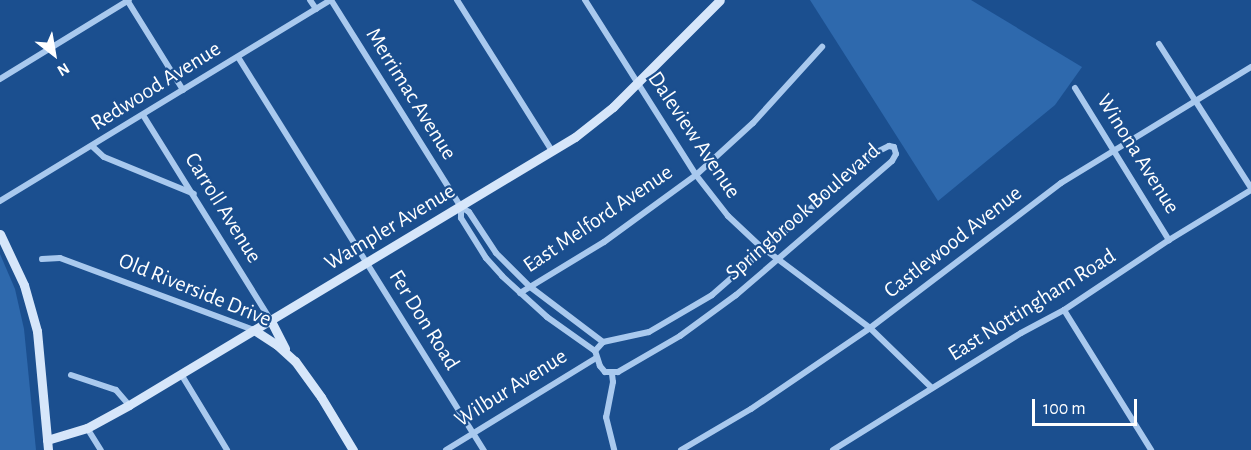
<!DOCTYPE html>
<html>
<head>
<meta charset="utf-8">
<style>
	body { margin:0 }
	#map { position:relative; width:1251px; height:450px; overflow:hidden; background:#1b4f8f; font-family:"Alegreya Sans",sans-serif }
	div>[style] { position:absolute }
	.green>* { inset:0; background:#2e69ad }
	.street>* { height:6px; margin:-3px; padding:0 3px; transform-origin:3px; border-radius:3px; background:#a9c9ee }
	.secondary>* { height:9px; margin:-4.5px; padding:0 4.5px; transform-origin:4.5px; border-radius:4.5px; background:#d6e6fa }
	span { translate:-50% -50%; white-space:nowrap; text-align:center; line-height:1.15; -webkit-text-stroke:4.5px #1b4f8f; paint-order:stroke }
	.street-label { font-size:22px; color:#fff }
	.north { position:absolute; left:24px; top:24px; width:60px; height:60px; -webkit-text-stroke:4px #1b4f8f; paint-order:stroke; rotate:149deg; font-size:16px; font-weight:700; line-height:24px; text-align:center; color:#fff }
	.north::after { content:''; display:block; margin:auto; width:21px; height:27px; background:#fff; clip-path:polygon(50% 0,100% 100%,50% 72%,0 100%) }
	.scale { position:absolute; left:1032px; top:399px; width:105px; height:27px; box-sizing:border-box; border:3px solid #fff; border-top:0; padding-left:8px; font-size:18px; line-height:21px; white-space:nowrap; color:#fff; -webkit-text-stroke:4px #1b4f8f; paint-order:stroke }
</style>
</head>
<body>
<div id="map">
	<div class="green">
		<div style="clip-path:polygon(810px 0,971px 0,1082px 67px,1055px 105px,938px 201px)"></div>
		<div style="clip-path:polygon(0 254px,15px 289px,24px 329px,36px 450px,0 450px)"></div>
	</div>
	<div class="street">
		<div style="left:127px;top:0;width:106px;rotate:58.1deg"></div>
		<div style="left:310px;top:0;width:11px;rotate:56deg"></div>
		<div style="left:331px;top:0;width:244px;rotate:57.9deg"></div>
		<div style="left:461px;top:207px;width:11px;rotate:90deg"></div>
		<div style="left:461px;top:218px;width:47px;rotate:58deg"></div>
		<div style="left:486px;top:258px;width:24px;rotate:48deg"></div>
		<div style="left:502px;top:276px;width:61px;rotate:42.3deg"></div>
		<div style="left:547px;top:317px;width:59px;rotate:35.3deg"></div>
		<div style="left:457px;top:0;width:178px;rotate:57.8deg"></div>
		<div style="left:585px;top:0;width:207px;rotate:57.6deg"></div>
		<div style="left:696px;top:175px;width:52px;rotate:52deg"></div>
		<div style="left:728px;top:216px;width:42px;rotate:43.1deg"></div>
		<div style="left:759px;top:245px;width:139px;rotate:36.8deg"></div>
		<div style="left:870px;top:328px;width:86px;rotate:44.1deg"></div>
		<div style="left:1159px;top:44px;width:171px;rotate:57.4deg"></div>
		<div style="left:238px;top:57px;width:464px;rotate:58deg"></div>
		<div style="left:0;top:79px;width:151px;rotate:-31.5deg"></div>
		<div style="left:1075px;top:88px;width:179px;rotate:58.3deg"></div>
		<div style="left:143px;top:115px;width:243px;rotate:58.1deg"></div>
		<div style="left:92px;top:146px;width:16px;rotate:43deg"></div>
		<div style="left:104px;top:157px;width:97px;rotate:22.3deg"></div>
		<div style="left:889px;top:146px;width:5px;rotate:11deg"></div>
		<div style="left:894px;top:147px;width:7px;rotate:74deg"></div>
		<div style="left:896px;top:154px;width:8px;rotate:120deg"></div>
		<div style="left:892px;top:161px;width:206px;rotate:139.3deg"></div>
		<div style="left:736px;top:295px;width:69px;rotate:143.8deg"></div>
		<div style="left:680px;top:336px;width:72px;rotate:149.9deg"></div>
		<div style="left:618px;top:372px;width:13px;rotate:180deg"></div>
		<div style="left:605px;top:372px;width:8px;rotate:-130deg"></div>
		<div style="left:600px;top:366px;width:16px;rotate:-108deg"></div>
		<div style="left:595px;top:351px;width:12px;rotate:-48deg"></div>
		<div style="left:603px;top:342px;width:47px;rotate:-12.3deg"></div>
		<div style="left:649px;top:332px;width:73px;rotate:-30.4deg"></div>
		<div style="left:712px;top:295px;width:214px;rotate:-41.2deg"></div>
		<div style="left:873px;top:154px;width:18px;rotate:-27deg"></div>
		<div style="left:0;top:201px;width:386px;rotate:-31.3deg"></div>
		<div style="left:461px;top:207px;width:9px;rotate:32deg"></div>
		<div style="left:469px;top:212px;width:49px;rotate:56.6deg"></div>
		<div style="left:496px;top:253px;width:47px;rotate:45deg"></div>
		<div style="left:529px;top:286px;width:93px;rotate:37.1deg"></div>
		<div style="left:42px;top:259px;width:18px;rotate:-3deg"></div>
		<div style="left:60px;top:258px;width:207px;rotate:20.4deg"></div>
		<div style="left:520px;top:293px;width:98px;rotate:-31.3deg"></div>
		<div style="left:604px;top:242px;width:114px;rotate:-36.1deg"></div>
		<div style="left:696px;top:175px;width:77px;rotate:-42.4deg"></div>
		<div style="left:753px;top:123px;width:103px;rotate:-47.8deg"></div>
		<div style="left:1064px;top:310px;width:165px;rotate:58.1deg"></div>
		<div style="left:181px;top:374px;width:89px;rotate:58.8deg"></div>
		<div style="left:612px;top:374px;width:8px;rotate:83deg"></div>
		<div style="left:613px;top:382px;width:36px;rotate:101deg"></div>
		<div style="left:606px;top:417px;width:34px;rotate:76deg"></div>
		<div style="left:71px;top:375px;width:47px;rotate:18.4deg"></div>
		<div style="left:116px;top:390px;width:20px;rotate:49deg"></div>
		<div style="left:87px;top:428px;width:26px;rotate:58deg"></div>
		<div style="left:446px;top:450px;width:176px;rotate:-31.5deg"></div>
		<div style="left:681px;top:450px;width:81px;rotate:-30.4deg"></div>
		<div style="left:751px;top:409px;width:144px;rotate:-34.2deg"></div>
		<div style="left:870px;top:328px;width:240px;rotate:-37.2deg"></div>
		<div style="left:1061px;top:183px;width:223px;rotate:-31.4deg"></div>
		<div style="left:833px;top:450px;width:221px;rotate:-31.9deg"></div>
		<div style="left:1021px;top:333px;width:49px;rotate:-28.1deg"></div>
		<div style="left:1064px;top:310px;width:126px;rotate:-33.7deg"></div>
		<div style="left:1169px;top:240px;width:96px;rotate:-31.4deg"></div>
	</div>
	<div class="secondary">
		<div style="left:0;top:234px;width:56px;rotate:64.8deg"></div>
		<div style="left:24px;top:285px;width:48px;rotate:74.2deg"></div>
		<div style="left:37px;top:331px;width:120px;rotate:84.7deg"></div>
		<div style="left:271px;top:321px;width:31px;rotate:63deg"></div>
		<div style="left:254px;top:330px;width:27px;rotate:33deg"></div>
		<div style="left:277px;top:345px;width:24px;rotate:42deg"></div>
		<div style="left:295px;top:361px;width:44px;rotate:54.2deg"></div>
		<div style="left:321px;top:397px;width:62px;rotate:58.9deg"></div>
		<div style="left:47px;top:440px;width:42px;rotate:-16.7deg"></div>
		<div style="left:87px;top:428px;width:48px;rotate:-28.7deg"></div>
		<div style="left:129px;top:405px;width:520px;rotate:-31deg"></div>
		<div style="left:575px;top:137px;width:48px;rotate:-38.3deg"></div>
		<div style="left:613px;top:107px;width:151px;rotate:-45deg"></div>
	</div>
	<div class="street-label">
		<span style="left:156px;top:86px;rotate:-32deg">Redwood Avenue</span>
		<span style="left:411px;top:94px;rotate:58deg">Merrimac Avenue</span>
		<span style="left:694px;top:135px;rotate:56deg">Daleview Avenue</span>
		<span style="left:1138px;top:154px;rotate:58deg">Winona Avenue</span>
		<span style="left:223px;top:208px;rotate:58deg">Carroll Avenue</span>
		<span style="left:803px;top:212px;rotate:-41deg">Springbrook Boulevard</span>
		<span style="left:598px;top:219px;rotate:-34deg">East Melford Avenue</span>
		<span style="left:390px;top:227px;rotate:-31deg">Wampler Avenue</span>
		<span style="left:953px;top:242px;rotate:-38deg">Castlewood Avenue</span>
		<span style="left:195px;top:290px;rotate:22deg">Old Riverside Drive</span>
		<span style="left:1032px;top:305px;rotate:-32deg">East Nottingham Road</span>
		<span style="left:424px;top:320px;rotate:58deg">Fer Don Road</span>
		<span style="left:511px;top:388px;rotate:-32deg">Wilbur Avenue</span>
	</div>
	<div class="north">N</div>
	<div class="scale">100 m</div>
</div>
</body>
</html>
